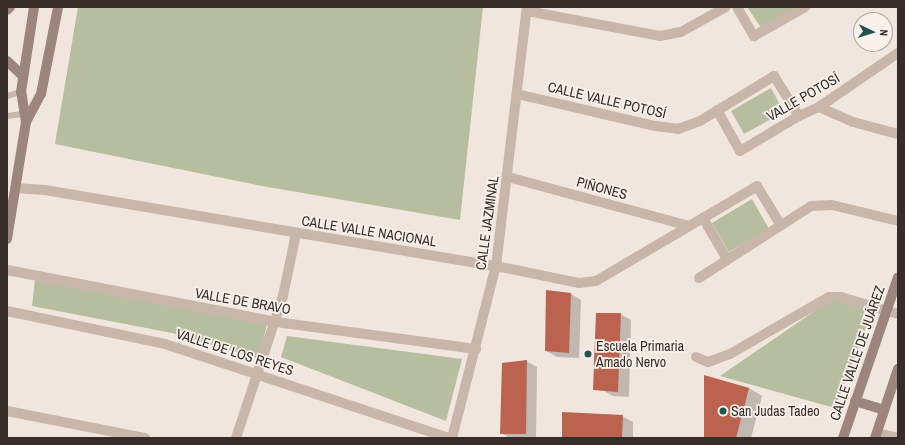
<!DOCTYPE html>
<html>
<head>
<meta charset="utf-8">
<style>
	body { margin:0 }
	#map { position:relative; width:905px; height:445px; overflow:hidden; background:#f0e6de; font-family:"Archivo Narrow",sans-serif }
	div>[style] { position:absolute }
	.green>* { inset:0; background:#b6be9f }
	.shadow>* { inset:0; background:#0003 }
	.building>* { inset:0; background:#bc6350 }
	.lane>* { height:6px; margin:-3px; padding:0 3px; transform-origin:3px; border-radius:3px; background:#c8b6aa }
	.street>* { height:10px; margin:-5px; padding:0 5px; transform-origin:5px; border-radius:5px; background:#c8b6aa }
	.secondary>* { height:10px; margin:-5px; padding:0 5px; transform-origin:5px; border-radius:5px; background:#9b857c }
	.dots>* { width:11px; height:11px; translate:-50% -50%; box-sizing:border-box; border:2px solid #f8f1ea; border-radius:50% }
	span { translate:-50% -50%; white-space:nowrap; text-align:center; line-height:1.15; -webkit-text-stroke:3.5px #f8f1ea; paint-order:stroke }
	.street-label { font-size:14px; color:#362c29 }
	.poi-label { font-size:14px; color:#362c29 }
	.left { translate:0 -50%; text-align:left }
	.frame { position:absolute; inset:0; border:8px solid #362c29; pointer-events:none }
	.north { position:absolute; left:853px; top:12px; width:40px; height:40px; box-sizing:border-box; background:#f8f1ea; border:1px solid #aaa29d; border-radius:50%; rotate:94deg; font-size:11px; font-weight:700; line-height:16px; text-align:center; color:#362c29 }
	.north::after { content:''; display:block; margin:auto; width:14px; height:18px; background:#225454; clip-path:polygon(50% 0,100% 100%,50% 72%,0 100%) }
</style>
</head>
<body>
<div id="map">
	<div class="green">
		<div style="clip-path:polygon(78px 7px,483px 7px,460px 220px,262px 186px,55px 144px)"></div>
		<div style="clip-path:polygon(747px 7px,796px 7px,762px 29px)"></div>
		<div style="clip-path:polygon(771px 88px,784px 112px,744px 134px,731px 111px)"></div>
		<div style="clip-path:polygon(752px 199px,769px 229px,729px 252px,712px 223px)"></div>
		<div style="clip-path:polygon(35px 279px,267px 324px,259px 359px,172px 333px,32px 306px)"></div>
		<div style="clip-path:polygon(832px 299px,873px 310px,835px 408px,720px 376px)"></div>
		<div style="clip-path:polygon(287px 336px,462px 359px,446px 421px,281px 357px)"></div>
	</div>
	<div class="shadow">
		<div style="clip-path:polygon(571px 294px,581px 300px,579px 358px,557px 357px,546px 351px)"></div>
		<div style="clip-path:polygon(620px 314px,631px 320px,629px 397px,613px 396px,595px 386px)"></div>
		<div style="clip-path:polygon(526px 361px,537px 367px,536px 438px,510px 438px,501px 433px)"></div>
		<div style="clip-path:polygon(705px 376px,749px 388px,762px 396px,751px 438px,705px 438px)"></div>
		<div style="clip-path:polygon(622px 416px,633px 422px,633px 438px,602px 438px)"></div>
	</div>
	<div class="building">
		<div style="clip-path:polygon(546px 290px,571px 293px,569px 353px,545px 351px)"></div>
		<div style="clip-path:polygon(596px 313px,621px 313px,618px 392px,593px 390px)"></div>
		<div style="clip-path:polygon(527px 360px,526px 434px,500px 434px,502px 363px)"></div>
		<div style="clip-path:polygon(704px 375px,749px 388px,736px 438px,704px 438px)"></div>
		<div style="clip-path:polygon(562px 412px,623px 415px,622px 438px,562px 438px)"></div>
	</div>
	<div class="lane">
		<div style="left:7px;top:96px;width:15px;rotate:-16deg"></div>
		<div style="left:7px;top:116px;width:16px;rotate:-7deg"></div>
	</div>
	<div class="street">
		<div style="left:737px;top:7px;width:34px;rotate:60deg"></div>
		<div style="left:754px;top:36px;width:59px;rotate:-29.6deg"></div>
		<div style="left:527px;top:11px;width:135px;rotate:10.6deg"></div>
		<div style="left:660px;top:36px;width:21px;rotate:-11deg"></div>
		<div style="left:681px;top:32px;width:51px;rotate:-29.1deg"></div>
		<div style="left:517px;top:94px;width:142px;rotate:13.1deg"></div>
		<div style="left:655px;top:126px;width:23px;rotate:7deg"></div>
		<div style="left:678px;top:129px;width:23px;rotate:-20deg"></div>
		<div style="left:700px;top:121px;width:87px;rotate:-31.3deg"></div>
		<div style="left:774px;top:76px;width:47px;rotate:58deg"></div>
		<div style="left:819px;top:107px;width:37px;rotate:24deg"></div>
		<div style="left:853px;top:122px;width:47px;rotate:14.9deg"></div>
		<div style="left:717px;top:110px;width:47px;rotate:60.7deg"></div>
		<div style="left:740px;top:151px;width:69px;rotate:-30.7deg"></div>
		<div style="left:799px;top:116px;width:22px;rotate:-24deg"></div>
		<div style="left:819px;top:107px;width:96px;rotate:-34.4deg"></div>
		<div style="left:508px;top:177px;width:188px;rotate:15.1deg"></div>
		<div style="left:15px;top:188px;width:30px;rotate:4deg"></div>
		<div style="left:45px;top:190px;width:457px;rotate:9.6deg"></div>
		<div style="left:496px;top:266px;width:85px;rotate:11.6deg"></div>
		<div style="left:579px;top:283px;width:17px;rotate:-7deg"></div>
		<div style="left:596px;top:281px;width:187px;rotate:-30.5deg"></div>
		<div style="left:757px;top:186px;width:44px;rotate:58.8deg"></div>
		<div style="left:703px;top:218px;width:48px;rotate:59.7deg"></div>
		<div style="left:7px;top:270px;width:274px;rotate:10.9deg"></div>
		<div style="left:276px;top:322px;width:202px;rotate:7.7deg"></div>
		<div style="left:699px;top:278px;width:133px;rotate:-32.7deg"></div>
		<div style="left:811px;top:206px;width:21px;rotate:-3deg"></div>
		<div style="left:832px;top:205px;width:68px;rotate:13.6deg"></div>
		<div style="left:7px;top:311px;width:161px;rotate:11.8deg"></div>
		<div style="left:165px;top:344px;width:299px;rotate:18.3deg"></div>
		<div style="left:696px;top:357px;width:13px;rotate:23deg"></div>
		<div style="left:708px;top:362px;width:23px;rotate:-20deg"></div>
		<div style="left:730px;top:354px;width:114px;rotate:-29.9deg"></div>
		<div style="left:829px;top:297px;width:12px"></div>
		<div style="left:841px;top:297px;width:59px;rotate:16.6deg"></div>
		<div style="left:7px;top:411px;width:141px;rotate:11.1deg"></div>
		<div style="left:877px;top:433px;width:22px;rotate:13deg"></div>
		<div style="left:236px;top:438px;width:150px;rotate:-71.7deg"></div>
		<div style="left:283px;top:296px;width:63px;rotate:-78.2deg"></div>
		<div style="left:452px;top:438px;width:178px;rotate:-75.7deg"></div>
		<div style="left:496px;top:266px;width:261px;rotate:-83.2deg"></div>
	</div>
	<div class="secondary">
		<div style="left:7px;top:10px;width:4px;rotate:-45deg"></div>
		<div style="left:7px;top:61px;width:22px;rotate:43deg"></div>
		<div style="left:26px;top:122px;width:30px;rotate:-99deg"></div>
		<div style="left:21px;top:92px;width:86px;rotate:-81.3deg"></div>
		<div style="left:7px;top:239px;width:119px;rotate:-80.8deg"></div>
		<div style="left:26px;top:122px;width:32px;rotate:-62deg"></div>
		<div style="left:41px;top:94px;width:89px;rotate:-78.9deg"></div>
		<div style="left:855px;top:401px;width:30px;rotate:17deg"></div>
		<div style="left:843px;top:438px;width:170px;rotate:-71.1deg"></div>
		<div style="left:875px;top:438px;width:73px;rotate:-71.6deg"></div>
	</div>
	<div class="dots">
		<div style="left:588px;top:354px;background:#225454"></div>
		<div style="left:723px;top:411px;background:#225454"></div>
	</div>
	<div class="street-label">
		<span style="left:803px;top:97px;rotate:-30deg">VALLE POTOSÍ</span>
		<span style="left:607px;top:100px;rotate:13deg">CALLE VALLE POTOSÍ</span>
		<span style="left:602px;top:188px;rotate:15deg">PIÑONES</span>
		<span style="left:487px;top:223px;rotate:-82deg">CALLE JAZMINAL</span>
		<span style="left:369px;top:231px;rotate:9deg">CALLE VALLE NACIONAL</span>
		<span style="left:243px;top:301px;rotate:10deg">VALLE DE BRAVO</span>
		<span style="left:235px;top:352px;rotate:18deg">VALLE DE LOS REYES</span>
		<span style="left:857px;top:353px;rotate:-71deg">CALLE VALLE DE JUÁREZ</span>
	</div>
	<div class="poi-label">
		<span class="left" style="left:596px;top:354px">Escuela Primaria<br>Amado Nervo</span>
		<span class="left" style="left:731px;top:411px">San Judas Tadeo</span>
	</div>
	<div class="frame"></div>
	<div class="north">N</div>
</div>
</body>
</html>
